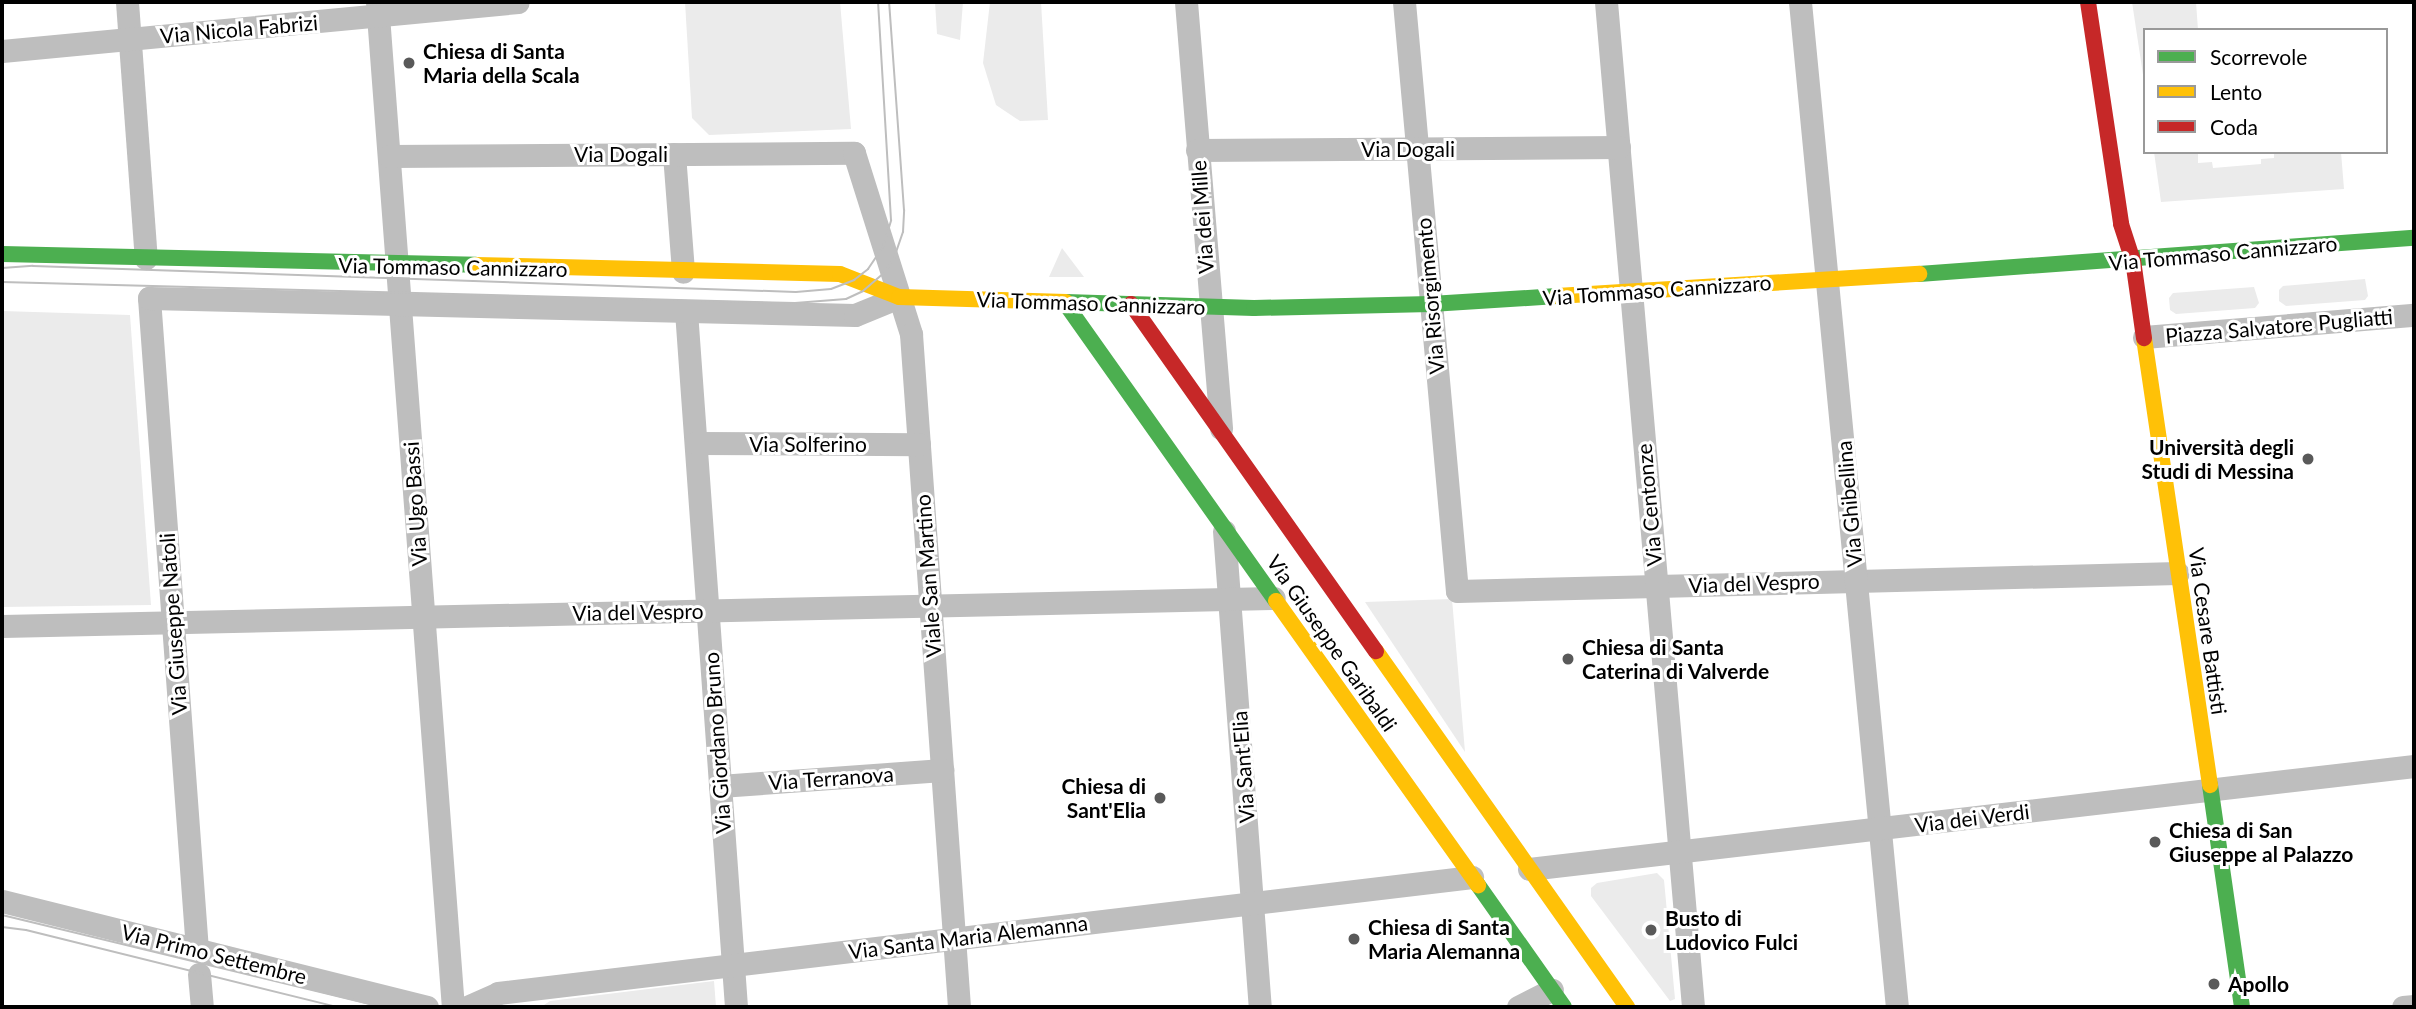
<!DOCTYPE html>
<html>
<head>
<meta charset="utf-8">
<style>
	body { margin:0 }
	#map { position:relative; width:2416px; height:1009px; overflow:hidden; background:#fff; font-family:Lato,sans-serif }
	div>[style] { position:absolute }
	.green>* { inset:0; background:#ebebeb }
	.street>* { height:23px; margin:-11.5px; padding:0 11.5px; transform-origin:11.5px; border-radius:11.5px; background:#bebebe }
	.fast>* { height:16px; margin:-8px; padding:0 8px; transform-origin:8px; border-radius:8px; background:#4caf50 }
	.slow>* { height:16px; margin:-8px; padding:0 8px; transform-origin:8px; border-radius:8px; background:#ffc107 }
	.jam>* { height:16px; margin:-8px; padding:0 8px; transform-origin:8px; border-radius:8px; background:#c62828 }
	.tram>* { height:2px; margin:-1px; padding:0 1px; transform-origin:1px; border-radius:1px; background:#bebebe }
	.dots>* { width:19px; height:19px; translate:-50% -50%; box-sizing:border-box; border:4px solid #fff; border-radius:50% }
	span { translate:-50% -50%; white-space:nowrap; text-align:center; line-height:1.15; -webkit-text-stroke:6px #fff; paint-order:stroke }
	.street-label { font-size:21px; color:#000 }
	.poi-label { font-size:21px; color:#000; font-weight:700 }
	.left { translate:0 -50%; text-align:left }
	.right { translate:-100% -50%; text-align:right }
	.frame { position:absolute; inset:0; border:4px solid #000; pointer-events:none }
	.legend { position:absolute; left:2143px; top:28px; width:245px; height:126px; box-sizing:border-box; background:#fff; border:2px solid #999; margin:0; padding:9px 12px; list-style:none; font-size:21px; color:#000 }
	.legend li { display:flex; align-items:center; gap:14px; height:35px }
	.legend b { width:35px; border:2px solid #999 }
</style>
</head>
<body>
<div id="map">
	<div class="green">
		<div style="clip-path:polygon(685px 2px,840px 2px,851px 129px,709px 135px,692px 118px)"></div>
		<div style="clip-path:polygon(935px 2px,963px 2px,960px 40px,937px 34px)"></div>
		<div style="clip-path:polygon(990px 2px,1041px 2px,1048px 120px,1020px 121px,996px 105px,983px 63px)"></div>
		<div style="clip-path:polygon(2132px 2px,2196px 2px,2198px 30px,2145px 30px,2145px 88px)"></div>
		<div style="clip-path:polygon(2154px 152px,2198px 152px,2198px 163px,2212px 162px,2213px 168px,2261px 164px,2261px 159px,2274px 158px,2274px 152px,2341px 152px,2344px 189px,2161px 202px)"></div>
		<div style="clip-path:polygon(1062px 248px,1084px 277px,1049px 277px)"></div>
		<div style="clip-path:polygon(2365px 279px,2368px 296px,2365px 300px,2286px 306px,2279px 301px,2279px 290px,2283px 286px)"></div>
		<div style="clip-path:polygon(2254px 287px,2259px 303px,2255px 308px,2176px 314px,2170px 310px,2169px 298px,2173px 293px)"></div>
		<div style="clip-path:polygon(2px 311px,130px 315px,151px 605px,2px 607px)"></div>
		<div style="clip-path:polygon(1452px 599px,1465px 752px,1365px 602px)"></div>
		<div style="clip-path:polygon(1657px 873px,1664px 880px,1675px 999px,1670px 1001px,1591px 896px,1591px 888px,1597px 883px)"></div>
		<div style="clip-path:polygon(714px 981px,716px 1007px,541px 1007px,550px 1001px)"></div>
	</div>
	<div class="street">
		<div style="left:127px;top:2px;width:257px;rotate:85.8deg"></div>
		<div style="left:377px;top:2px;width:1008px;rotate:85.68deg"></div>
		<div style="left:1186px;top:2px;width:428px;rotate:85.3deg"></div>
		<div style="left:1404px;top:2px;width:591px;rotate:84.86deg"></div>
		<div style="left:1457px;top:591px;width:721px;rotate:-1.43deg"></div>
		<div style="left:1606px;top:2px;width:1009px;rotate:85.05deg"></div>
		<div style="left:1800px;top:2px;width:1010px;rotate:84.49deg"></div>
		<div style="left:2px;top:51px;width:518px;rotate:-5.42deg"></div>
		<div style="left:1197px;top:150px;width:422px;rotate:-0.4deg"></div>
		<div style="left:674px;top:154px;width:118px;rotate:85.6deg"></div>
		<div style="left:389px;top:156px;width:465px;rotate:-0.4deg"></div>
		<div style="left:854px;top:153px;width:190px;rotate:72.5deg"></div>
		<div style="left:911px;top:334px;width:675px;rotate:85.92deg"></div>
		<div style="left:686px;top:311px;width:698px;rotate:85.89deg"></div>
		<div style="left:2144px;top:337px;width:271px;rotate:-4.7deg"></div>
		<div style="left:696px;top:443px;width:223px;rotate:0.3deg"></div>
		<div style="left:1224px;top:531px;width:477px;rotate:85.7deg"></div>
		<div style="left:2px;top:626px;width:1272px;rotate:-1.26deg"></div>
		<div style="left:720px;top:786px;width:223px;rotate:-4.1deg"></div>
		<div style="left:1529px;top:869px;width:891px;rotate:-6.64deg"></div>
		<div style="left:2px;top:901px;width:438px;rotate:14deg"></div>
		<div style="left:197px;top:950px;width:654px;rotate:-94.21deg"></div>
		<div style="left:149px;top:298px;width:706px;rotate:1.38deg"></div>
		<div style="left:855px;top:315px;width:48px;rotate:-22.2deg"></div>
		<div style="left:199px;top:974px;width:33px;rotate:85deg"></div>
		<div style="left:467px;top:1007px;width:34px;rotate:-24deg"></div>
		<div style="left:498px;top:993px;width:981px;rotate:-6.79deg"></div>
		<div style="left:1518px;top:1007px;width:38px;rotate:-27deg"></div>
		<div style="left:2403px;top:1007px;width:11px;rotate:-5deg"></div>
	</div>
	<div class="fast">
		<div style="left:2px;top:254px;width:474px;rotate:1.3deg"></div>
		<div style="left:1919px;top:274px;width:496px;rotate:-4.2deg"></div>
		<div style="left:1066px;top:302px;width:188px;rotate:1.8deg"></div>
		<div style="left:1254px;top:308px;width:177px;rotate:-1.3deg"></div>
		<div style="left:1431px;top:304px;width:126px;rotate:-3.6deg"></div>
		<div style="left:1065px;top:303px;width:365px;rotate:54.7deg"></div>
		<div style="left:2210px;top:785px;width:224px;rotate:81.8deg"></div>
		<div style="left:1478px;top:885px;width:149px;rotate:54.8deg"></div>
	</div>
	<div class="slow">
		<div style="left:476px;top:265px;width:364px;rotate:1.4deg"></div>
		<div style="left:840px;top:274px;width:63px;rotate:21.3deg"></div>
		<div style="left:899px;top:297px;width:167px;rotate:1.7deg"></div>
		<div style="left:1557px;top:296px;width:363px;rotate:-3.5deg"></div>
		<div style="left:2144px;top:338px;width:452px;rotate:81.6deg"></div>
		<div style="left:1276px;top:601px;width:349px;rotate:54.6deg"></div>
		<div style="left:1376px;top:651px;width:436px;rotate:54.8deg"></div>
	</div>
	<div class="jam">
		<div style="left:2088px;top:2px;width:224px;rotate:81.5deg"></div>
		<div style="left:2121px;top:224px;width:38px;rotate:72deg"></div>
		<div style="left:2133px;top:260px;width:79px;rotate:82deg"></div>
		<div style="left:1131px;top:304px;width:425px;rotate:54.8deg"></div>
	</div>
	<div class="tram">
		<div style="left:2px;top:268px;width:31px;rotate:-4deg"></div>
		<div style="left:33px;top:266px;width:763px;rotate:1.95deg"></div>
		<div style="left:796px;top:292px;width:35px;rotate:-5deg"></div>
		<div style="left:831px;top:289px;width:25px;rotate:-21deg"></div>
		<div style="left:854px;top:280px;width:18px;rotate:-38deg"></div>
		<div style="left:868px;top:269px;width:27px;rotate:-56deg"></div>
		<div style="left:883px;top:247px;width:28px;rotate:-73deg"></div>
		<div style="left:891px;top:220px;width:218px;rotate:-93.4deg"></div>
		<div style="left:2px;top:282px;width:793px;rotate:1.52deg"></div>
		<div style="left:795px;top:303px;width:51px;rotate:-4.5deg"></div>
		<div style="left:846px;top:299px;width:19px;rotate:-25deg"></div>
		<div style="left:863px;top:291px;width:28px;rotate:-41deg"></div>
		<div style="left:884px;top:273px;width:18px;rotate:-56deg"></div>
		<div style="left:894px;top:258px;width:28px;rotate:-71deg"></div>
		<div style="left:903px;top:232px;width:22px;rotate:-87deg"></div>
		<div style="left:904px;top:210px;width:209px;rotate:-94.1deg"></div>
		<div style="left:2px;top:915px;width:390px;rotate:13.6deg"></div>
		<div style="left:2px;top:927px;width:24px;rotate:7deg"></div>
		<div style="left:26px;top:930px;width:319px;rotate:13.9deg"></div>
	</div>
	<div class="dots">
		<div style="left:409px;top:63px;background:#595959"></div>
		<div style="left:2308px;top:459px;background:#595959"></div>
		<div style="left:1568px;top:659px;background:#595959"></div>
		<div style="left:1160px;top:798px;background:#595959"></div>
		<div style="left:2155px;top:842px;background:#595959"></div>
		<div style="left:1651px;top:930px;background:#595959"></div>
		<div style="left:1354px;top:939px;background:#595959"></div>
		<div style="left:2214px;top:984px;background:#595959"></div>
	</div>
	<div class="street-label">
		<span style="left:239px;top:29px;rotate:-5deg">Via Nicola Fabrizi</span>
		<span style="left:1408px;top:149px">Via Dogali</span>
		<span style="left:621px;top:154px">Via Dogali</span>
		<span style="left:1202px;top:217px;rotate:-94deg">Via dei Mille</span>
		<span style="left:2223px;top:253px;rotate:-5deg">Via Tommaso Cannizzaro</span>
		<span style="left:453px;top:267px;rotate:1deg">Via Tommaso Cannizzaro</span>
		<span style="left:1657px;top:290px;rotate:-4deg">Via Tommaso Cannizzaro</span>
		<span style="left:1430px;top:296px;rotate:-95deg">Via Risorgimento</span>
		<span style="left:1091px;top:303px;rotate:2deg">Via Tommaso Cannizzaro</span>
		<span style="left:2279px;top:326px;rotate:-5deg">Piazza Salvatore Pugliatti</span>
		<span style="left:808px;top:444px">Via Solferino</span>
		<span style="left:415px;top:504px;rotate:-94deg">Via Ugo Bassi</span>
		<span style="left:1849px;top:504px;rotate:-95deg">Via Ghibellina</span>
		<span style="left:1649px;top:505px;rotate:-95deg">Via Centonze</span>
		<span style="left:928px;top:576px;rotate:-94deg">Viale San Martino</span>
		<span style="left:1754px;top:583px;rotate:-2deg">Via del Vespro</span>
		<span style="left:638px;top:612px;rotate:-1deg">Via del Vespro</span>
		<span style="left:173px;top:624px;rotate:-94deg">Via Giuseppe Natoli</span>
		<span style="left:2208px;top:631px;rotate:82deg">Via Cesare Battisti</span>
		<span style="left:1332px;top:643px;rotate:55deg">Via Giuseppe Garibaldi</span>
		<span style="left:717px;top:743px;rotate:-94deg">Via Giordano Bruno</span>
		<span style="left:1243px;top:767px;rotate:-94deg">Via Sant'Elia</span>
		<span style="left:831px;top:778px;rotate:-4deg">Via Terranova</span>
		<span style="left:1972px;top:818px;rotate:-7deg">Via dei Verdi</span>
		<span style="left:968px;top:937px;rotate:-7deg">Via Santa Maria Alemanna</span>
		<span style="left:214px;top:954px;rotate:14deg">Via Primo Settembre</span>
	</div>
	<div class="poi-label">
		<span class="left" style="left:423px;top:63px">Chiesa di Santa<br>Maria della Scala</span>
		<span class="right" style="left:2294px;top:459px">Università degli<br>Studi di Messina</span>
		<span class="left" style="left:1582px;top:659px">Chiesa di Santa<br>Caterina di Valverde</span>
		<span class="right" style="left:1146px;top:798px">Chiesa di<br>Sant'Elia</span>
		<span class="left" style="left:2169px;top:842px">Chiesa di San<br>Giuseppe al Palazzo</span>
		<span class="left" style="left:1665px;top:930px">Busto di<br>Ludovico Fulci</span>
		<span class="left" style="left:1368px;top:939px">Chiesa di Santa<br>Maria Alemanna</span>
		<span class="left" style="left:2228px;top:984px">Apollo</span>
	</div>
	<div class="frame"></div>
	<ul class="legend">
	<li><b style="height:9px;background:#4caf50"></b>Scorrevole</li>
	<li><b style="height:9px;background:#ffc107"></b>Lento</li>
	<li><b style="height:9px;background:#c62828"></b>Coda</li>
	</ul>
</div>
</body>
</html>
